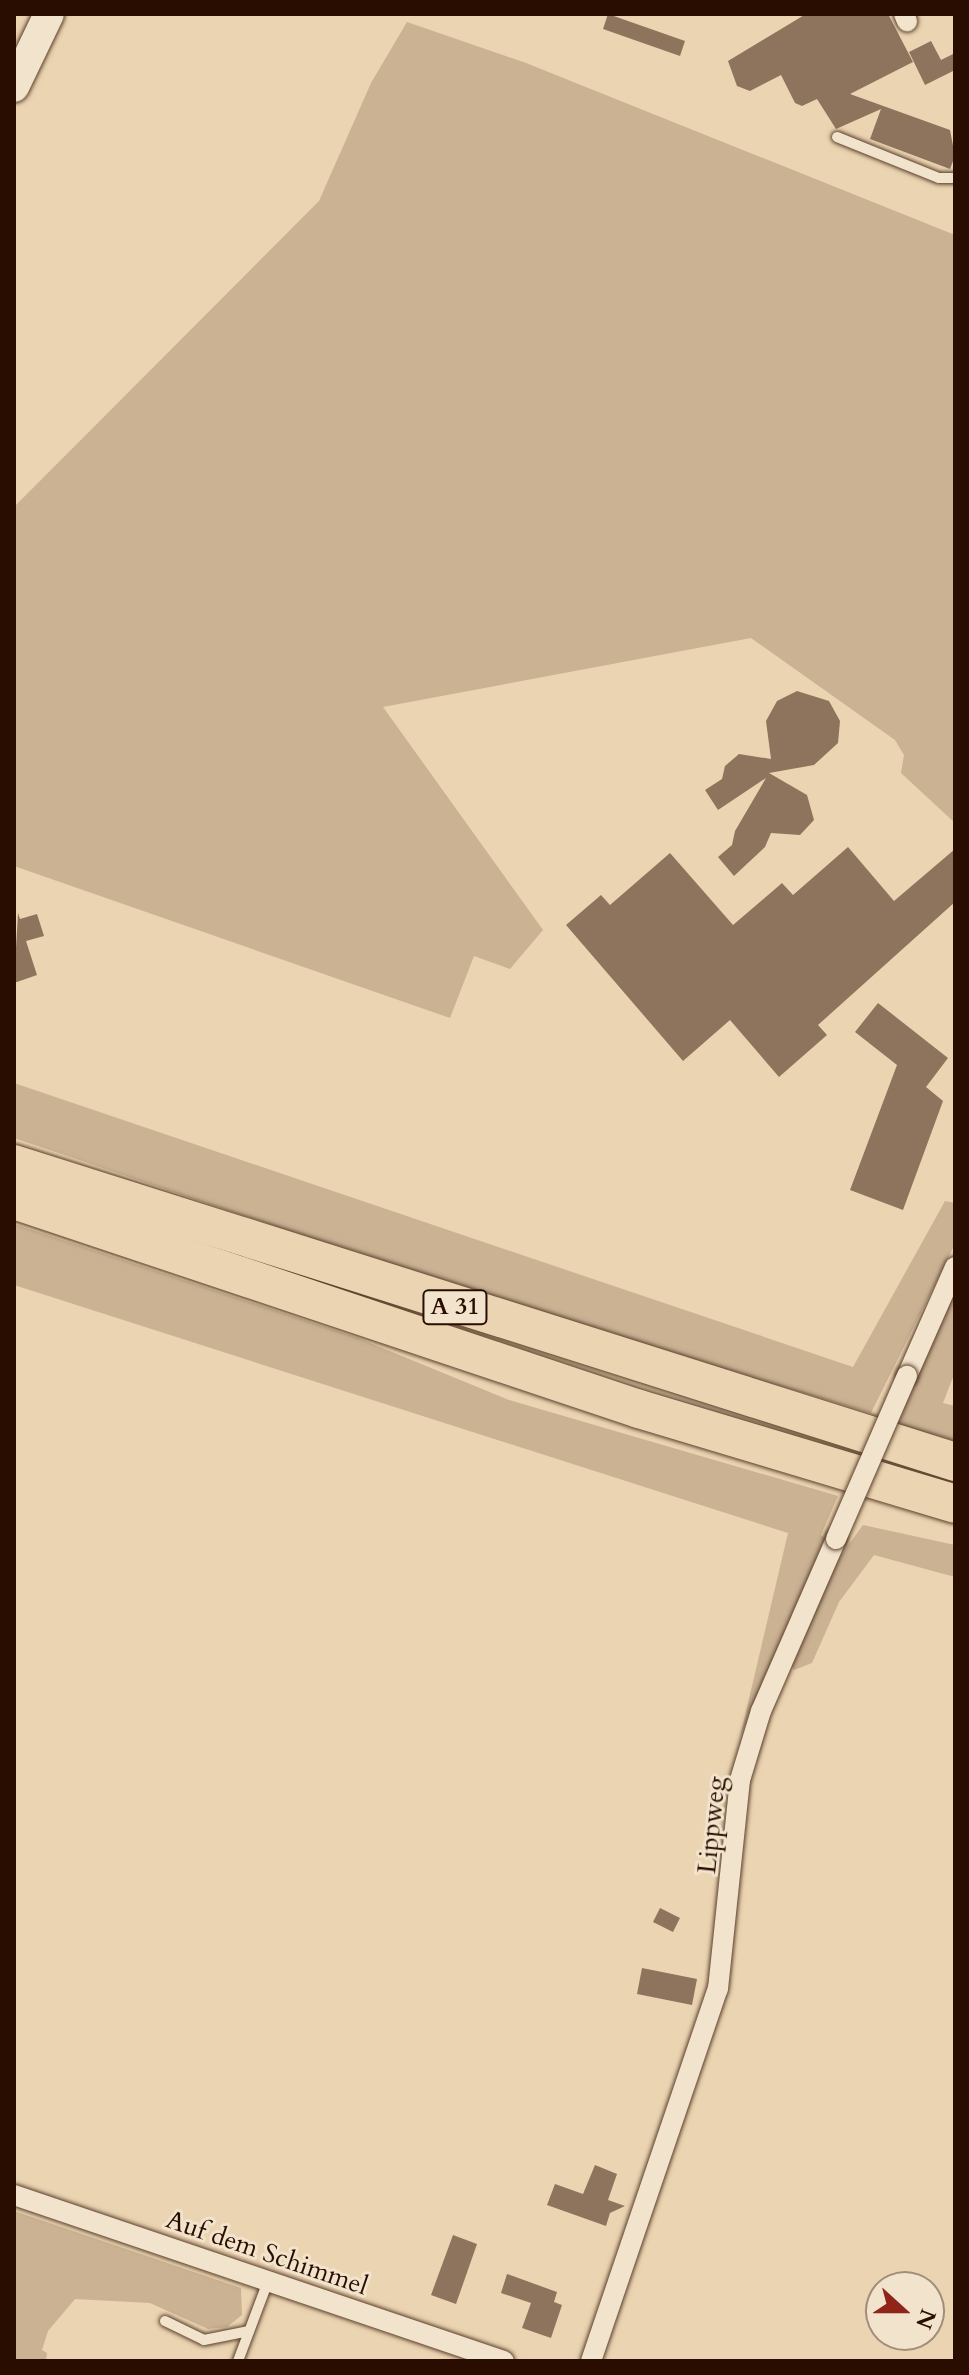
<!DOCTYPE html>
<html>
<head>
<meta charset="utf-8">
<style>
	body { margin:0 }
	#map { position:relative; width:969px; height:2375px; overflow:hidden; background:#ebd4b1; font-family:Cardo,serif }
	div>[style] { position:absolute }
	.green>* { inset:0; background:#cab293 }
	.building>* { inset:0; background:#8e745c }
	.roads { filter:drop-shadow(0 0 2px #5a3f2c) drop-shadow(0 0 2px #5a3f2c) }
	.lane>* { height:10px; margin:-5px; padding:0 5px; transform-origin:5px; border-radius:5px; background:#f2e3cc }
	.street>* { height:20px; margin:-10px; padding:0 10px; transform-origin:10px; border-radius:10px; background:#f2e3cc }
	.secondary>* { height:30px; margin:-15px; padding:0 15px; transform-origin:15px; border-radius:15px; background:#f2e3cc }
	.highway>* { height:38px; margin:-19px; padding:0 19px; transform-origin:19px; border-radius:19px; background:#ebd4b1 }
	.bridges { filter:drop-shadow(0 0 2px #5a3f2c) drop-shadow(0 0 2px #5a3f2c) }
	.street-bridge>* { height:20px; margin:-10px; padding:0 10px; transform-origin:10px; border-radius:10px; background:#f2e3cc }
	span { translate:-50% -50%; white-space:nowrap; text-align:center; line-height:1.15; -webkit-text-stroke:6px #f2e3cc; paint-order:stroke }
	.shield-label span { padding:2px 6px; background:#f2e3cc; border:2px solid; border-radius:6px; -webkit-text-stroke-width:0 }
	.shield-label { font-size:24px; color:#290d00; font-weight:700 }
	.street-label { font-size:26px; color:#290d00 }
	.frame { position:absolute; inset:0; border:16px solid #290d00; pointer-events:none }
	.north { position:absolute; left:865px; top:2271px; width:80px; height:80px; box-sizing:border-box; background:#f2e3cc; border:2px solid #a28d7a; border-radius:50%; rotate:111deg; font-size:22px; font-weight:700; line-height:32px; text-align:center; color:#290d00 }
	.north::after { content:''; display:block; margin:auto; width:28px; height:36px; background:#8f2418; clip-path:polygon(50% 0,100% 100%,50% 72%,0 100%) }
</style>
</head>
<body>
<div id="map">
	<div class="green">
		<div style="clip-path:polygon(407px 22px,526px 63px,955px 235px,955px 823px,901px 773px,904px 755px,895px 740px,751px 638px,383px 707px,543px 930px,510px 969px,474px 956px,450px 1018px,14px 866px,14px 507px,319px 201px,371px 83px)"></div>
		<div style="clip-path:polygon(14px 1083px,853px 1367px,945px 1201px,955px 1203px,955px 1244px,871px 1413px,476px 1294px,14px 1138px)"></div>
		<div style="clip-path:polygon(14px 1224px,358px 1338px,509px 1400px,838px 1496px,821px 1535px,826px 1539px,740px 1737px,788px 1533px,14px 1285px)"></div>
		<div style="clip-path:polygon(955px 1286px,955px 1372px,943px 1403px,955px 1406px,955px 1441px,898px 1424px)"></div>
		<div style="clip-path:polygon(863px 1525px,955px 1545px,955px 1577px,874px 1555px,839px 1602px,812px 1663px,794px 1670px,789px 1661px,831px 1569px)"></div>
		<div style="clip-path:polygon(14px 2211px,241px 2288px,242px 2315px,227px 2327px,208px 2329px,150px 2303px,75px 2299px,48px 2331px,42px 2350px,47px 2353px,46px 2361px,14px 2361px)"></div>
	</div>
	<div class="building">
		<div style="clip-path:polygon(608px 14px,685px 41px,680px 56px,603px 29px)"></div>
		<div style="clip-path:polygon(806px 14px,888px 14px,913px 62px,850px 94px,950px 130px,955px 156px,950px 169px,870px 139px,881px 109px,836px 129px,817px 99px,802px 106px,795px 103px,781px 75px,750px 91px,737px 86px,728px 61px)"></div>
		<div style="clip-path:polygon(931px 41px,941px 60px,955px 53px,955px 70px,925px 85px,909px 52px)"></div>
		<div style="clip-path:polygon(797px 691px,829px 701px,840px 721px,838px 743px,814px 765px,769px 773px,807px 795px,814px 820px,800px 835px,771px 833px,765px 847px,734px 876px,718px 857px,732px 845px,735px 831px,766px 778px,718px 810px,705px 790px,722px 779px,725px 766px,739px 754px,771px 759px,766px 721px,777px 701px)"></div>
		<div style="clip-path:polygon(848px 847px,894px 901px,955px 849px,955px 902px,818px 1025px,827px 1035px,779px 1077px,730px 1020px,683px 1061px,566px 925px,601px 895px,610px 905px,670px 853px,733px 925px,782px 883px,793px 895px)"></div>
		<div style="clip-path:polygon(18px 913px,20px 919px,37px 914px,44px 936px,26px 941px,37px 975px,14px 983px)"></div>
		<div style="clip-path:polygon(878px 1003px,948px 1058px,926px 1087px,943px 1101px,903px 1210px,850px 1190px,897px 1065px,855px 1032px)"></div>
		<div style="clip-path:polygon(660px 1908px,680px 1918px,673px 1932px,653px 1922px)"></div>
		<div style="clip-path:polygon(642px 1968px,697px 1979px,692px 2005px,637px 1994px)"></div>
		<div style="clip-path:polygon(595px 2165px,617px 2174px,608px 2200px,625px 2206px,610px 2213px,606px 2226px,547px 2205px,555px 2184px,583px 2194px)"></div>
		<div style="clip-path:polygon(453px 2235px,477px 2244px,456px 2304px,431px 2295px)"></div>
		<div style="clip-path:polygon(507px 2274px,557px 2292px,554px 2302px,562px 2305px,551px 2338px,522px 2328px,531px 2303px,501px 2293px)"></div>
	</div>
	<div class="roads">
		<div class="lane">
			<div style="left:837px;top:137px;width:110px;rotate:21.9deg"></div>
			<div style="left:939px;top:178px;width:16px"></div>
			<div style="left:165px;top:2321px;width:43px;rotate:26deg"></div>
			<div style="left:204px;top:2340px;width:46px;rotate:-11.3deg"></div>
			<div style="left:238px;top:2361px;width:85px;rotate:-69.4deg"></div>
		</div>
		<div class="street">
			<div style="left:904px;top:14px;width:8px;rotate:67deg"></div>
			<div style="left:907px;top:1376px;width:119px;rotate:-66.2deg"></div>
			<div style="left:14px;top:2195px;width:517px;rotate:18.72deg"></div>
			<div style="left:591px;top:2361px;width:393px;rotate:-71.2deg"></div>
			<div style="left:718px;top:1989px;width:210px;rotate:-84deg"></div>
			<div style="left:740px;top:1780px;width:72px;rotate:-73.1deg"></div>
			<div style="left:761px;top:1711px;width:188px;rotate:-66.4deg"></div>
		</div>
		<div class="secondary">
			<div style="left:14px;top:87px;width:81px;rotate:-64.4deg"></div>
		</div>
		<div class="highway">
			<div style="left:14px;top:1164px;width:987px;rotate:17.57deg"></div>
			<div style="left:14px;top:1200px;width:659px;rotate:18.49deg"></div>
			<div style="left:639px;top:1409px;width:330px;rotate:16.7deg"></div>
		</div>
	</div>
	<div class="bridges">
		<div class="street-bridge">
			<div style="left:836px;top:1539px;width:178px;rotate:-66.5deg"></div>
		</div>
	</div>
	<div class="shield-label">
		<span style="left:455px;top:1307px">A 31</span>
	</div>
	<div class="street-label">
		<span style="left:712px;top:1825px;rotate:-84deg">Lippweg</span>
		<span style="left:267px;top:2253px;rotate:19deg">Auf dem Schimmel</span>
	</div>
	<div class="frame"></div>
	<div class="north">N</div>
</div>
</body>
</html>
